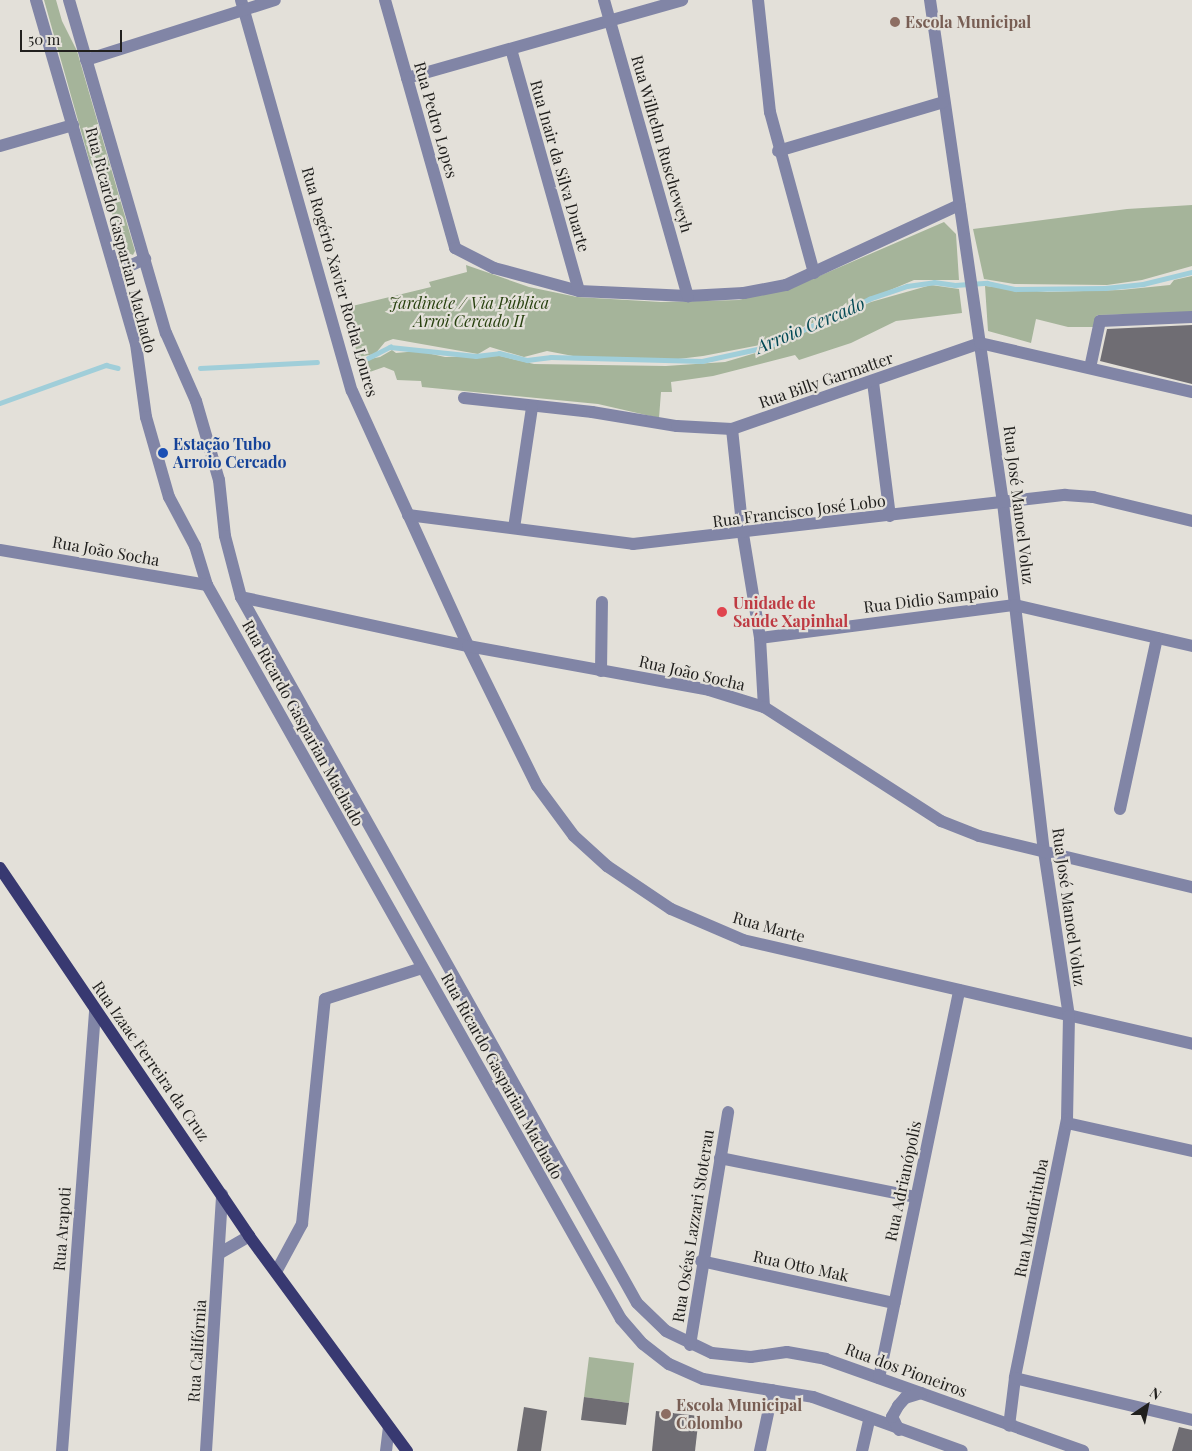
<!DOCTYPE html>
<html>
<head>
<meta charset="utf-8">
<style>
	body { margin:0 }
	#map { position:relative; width:1192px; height:1451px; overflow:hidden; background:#e3e0d9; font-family:"Playfair Display",serif }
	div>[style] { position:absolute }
	.green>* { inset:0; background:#a5b49a }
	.stream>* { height:4.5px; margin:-2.25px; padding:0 2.25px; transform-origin:2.25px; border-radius:2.25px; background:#a0ced9 }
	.building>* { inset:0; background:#6f6d73 }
	.minor>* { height:12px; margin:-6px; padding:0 6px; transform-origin:6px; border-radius:6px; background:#8185a6 }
	.major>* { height:12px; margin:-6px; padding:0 6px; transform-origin:6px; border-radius:6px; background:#383971 }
	.dots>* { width:14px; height:14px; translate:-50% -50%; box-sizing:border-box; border:2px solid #e3e0d9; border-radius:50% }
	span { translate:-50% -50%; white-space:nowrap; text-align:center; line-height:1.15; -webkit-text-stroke:4.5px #e3e0d9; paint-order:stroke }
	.education-label { font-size:16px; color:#785e54; font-weight:700 }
	.left { translate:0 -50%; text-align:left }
	.street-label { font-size:16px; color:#21201e }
	.park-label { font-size:16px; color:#27400e; font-style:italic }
	.transit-label { font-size:16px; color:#164399; font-weight:700 }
	.health-label { font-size:16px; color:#be3a42; font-weight:700 }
	.water-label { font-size:18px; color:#034955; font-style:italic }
	.north { position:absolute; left:1122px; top:1381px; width:50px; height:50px; -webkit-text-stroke:4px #e3e0d9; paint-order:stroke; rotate:34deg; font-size:14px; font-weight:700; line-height:20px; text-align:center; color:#21201e }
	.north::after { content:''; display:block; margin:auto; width:18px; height:22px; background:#21201e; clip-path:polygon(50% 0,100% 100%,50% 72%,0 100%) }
	.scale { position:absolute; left:20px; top:30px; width:102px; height:22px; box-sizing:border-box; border:2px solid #21201e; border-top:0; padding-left:6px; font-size:15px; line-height:18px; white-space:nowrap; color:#21201e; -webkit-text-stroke:4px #e3e0d9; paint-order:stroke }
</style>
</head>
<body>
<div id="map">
	<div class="green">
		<div style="clip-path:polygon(44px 0,56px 0,62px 21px,77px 51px,135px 251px,133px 255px,123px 251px,104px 186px,90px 163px)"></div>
		<div style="clip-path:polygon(1192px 205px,1192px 266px,1142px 280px,1107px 285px,1014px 284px,984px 279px,973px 229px,1127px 209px)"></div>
		<div style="clip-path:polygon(944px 222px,956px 234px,959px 280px,914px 280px,760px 345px,703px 356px,670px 360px,573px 356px,547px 351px,524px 357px,490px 347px,478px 354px,393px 339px,385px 342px,375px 354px,358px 357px,344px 308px,431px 287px,429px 282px,467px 272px,466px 265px,529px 287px,577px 297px,661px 302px,739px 300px,810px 280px)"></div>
		<div style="clip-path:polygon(1192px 276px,1192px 313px,1097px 315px,1095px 327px,1068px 327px,1036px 319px,1031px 343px,988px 331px,985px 286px,1047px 292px,1121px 290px,1170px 285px,1174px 280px)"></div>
		<div style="clip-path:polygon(931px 285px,959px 289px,962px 313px,896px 321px,851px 343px,799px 360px,795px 355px,713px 376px,671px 382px,672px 392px,661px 392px,659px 418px,598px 404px,422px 387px,421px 381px,397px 380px,394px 371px,384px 367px,364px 374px,360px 361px,380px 357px,392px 350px,396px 353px,418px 351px,445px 357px,500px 356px,534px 364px,666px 366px,725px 362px,766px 350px,871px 302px)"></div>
		<div style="clip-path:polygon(589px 1357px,634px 1363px,629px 1403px,584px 1397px)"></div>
	</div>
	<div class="stream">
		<div style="left:368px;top:358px;width:25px;rotate:-27deg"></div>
		<div style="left:390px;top:347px;width:86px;rotate:6deg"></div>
		<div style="left:476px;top:356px;width:23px;rotate:-7deg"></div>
		<div style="left:499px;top:353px;width:29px;rotate:14deg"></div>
		<div style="left:527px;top:360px;width:24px;rotate:-7deg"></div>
		<div style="left:551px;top:357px;width:151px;rotate:1.5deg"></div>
		<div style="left:702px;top:361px;width:66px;rotate:-12.2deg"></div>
		<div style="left:767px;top:347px;width:113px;rotate:-25.2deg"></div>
		<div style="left:869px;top:299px;width:40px;rotate:-18.9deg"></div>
		<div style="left:907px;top:286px;width:27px;rotate:-8deg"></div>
		<div style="left:934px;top:282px;width:21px;rotate:8deg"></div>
		<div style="left:955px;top:285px;width:32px;rotate:-4deg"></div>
		<div style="left:987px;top:283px;width:29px;rotate:12deg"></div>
		<div style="left:1015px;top:289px;width:90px;rotate:-0.6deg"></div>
		<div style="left:1105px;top:288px;width:38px;rotate:-6deg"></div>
		<div style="left:1143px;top:284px;width:50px;rotate:-13.8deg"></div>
		<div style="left:200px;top:368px;width:117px;rotate:-2.9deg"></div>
		<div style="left:0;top:403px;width:113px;rotate:-19.7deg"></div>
		<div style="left:106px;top:365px;width:12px;rotate:14deg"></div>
	</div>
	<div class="building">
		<div style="clip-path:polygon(1192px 325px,1192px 384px,1100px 361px,1107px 329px)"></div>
		<div style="clip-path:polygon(584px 1397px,629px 1403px,626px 1425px,581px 1420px)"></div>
		<div style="clip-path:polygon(524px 1407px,547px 1411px,541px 1451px,517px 1451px)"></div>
		<div style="clip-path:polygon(656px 1411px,699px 1416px,695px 1451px,652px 1451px)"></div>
		<div style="clip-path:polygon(1179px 1427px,1192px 1430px,1192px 1451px,1172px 1451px)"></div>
	</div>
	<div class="minor">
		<div style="left:36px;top:0;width:358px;rotate:73.8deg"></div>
		<div style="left:136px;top:344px;width:74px;rotate:82.2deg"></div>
		<div style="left:146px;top:417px;width:83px;rotate:74deg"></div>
		<div style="left:169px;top:497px;width:55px;rotate:62deg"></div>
		<div style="left:195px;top:546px;width:41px;rotate:72.9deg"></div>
		<div style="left:207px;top:585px;width:843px;rotate:60.58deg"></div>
		<div style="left:621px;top:1319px;width:33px;rotate:49deg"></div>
		<div style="left:643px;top:1344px;width:33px;rotate:38deg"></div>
		<div style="left:669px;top:1364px;width:37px;rotate:24deg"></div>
		<div style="left:703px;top:1379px;width:111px;rotate:9.3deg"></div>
		<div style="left:813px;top:1397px;width:158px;rotate:19.9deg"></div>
		<div style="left:69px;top:0;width:347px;rotate:73.8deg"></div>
		<div style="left:166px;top:333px;width:74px;rotate:66.2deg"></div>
		<div style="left:196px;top:401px;width:82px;rotate:73.8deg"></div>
		<div style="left:219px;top:480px;width:56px;rotate:83.9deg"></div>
		<div style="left:225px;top:536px;width:63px;rotate:75.3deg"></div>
		<div style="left:241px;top:597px;width:809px;rotate:60.71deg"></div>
		<div style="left:637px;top:1303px;width:40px;rotate:44deg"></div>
		<div style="left:666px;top:1331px;width:51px;rotate:25.6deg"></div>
		<div style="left:712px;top:1353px;width:39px;rotate:6deg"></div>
		<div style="left:751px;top:1357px;width:36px;rotate:-8deg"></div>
		<div style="left:787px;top:1352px;width:39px;rotate:10deg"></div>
		<div style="left:825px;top:1359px;width:274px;rotate:19.6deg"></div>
		<div style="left:241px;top:0;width:406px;rotate:74.2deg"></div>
		<div style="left:352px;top:391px;width:280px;rotate:65.5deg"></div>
		<div style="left:468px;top:646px;width:156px;rotate:63.8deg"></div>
		<div style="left:537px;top:786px;width:62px;rotate:53.5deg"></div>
		<div style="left:574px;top:836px;width:45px;rotate:42.3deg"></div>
		<div style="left:607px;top:866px;width:77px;rotate:33.9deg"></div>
		<div style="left:671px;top:909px;width:78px;rotate:23.3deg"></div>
		<div style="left:743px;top:940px;width:461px;rotate:13deg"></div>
		<div style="left:385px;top:0;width:258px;rotate:74.2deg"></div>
		<div style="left:455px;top:248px;width:44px;rotate:27.1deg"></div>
		<div style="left:494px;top:268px;width:88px;rotate:15.1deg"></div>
		<div style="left:579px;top:291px;width:109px;rotate:2.6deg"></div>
		<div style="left:688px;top:296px;width:56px;rotate:-3.1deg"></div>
		<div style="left:744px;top:293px;width:43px;rotate:-10.8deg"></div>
		<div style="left:786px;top:285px;width:191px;rotate:-24.8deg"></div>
		<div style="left:604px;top:0;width:308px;rotate:74.2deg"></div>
		<div style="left:758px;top:0;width:113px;rotate:83.9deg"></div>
		<div style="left:770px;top:112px;width:167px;rotate:74.7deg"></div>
		<div style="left:930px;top:0;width:508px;rotate:81.74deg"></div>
		<div style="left:1003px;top:503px;width:350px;rotate:83.3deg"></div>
		<div style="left:1044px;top:851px;width:167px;rotate:81.4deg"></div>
		<div style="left:1069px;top:1016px;width:103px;rotate:91.1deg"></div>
		<div style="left:1067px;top:1119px;width:264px;rotate:101.4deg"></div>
		<div style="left:1015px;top:1378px;width:48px;rotate:97.1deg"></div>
		<div style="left:511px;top:49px;width:251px;rotate:74.3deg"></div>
		<div style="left:86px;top:60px;width:198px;rotate:-17.6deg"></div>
		<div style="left:407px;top:78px;width:286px;rotate:-15.8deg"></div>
		<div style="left:0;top:146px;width:76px;rotate:-16deg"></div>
		<div style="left:778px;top:151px;width:172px;rotate:-16.5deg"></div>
		<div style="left:113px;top:264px;width:14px;rotate:12deg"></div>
		<div style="left:127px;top:267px;width:20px;rotate:-24deg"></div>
		<div style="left:1090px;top:368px;width:48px;rotate:-78deg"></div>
		<div style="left:1100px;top:321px;width:92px;rotate:-2.5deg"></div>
		<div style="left:873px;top:382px;width:135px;rotate:82.8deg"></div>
		<div style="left:464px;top:398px;width:129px;rotate:6.2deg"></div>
		<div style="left:592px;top:412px;width:86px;rotate:9.4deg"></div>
		<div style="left:677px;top:426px;width:55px;rotate:3.1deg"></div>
		<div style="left:732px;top:429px;width:262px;rotate:-19.1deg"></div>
		<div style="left:980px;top:343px;width:218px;rotate:13deg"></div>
		<div style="left:732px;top:429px;width:106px;rotate:84deg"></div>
		<div style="left:743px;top:534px;width:105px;rotate:80.7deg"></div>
		<div style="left:760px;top:638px;width:69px;rotate:86.7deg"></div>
		<div style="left:408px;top:515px;width:227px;rotate:7.3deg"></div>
		<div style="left:633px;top:544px;width:435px;rotate:-6.5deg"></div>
		<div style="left:1065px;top:495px;width:28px;rotate:4deg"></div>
		<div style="left:1093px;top:497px;width:102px;rotate:13.6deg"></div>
		<div style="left:514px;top:528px;width:122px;rotate:-81.5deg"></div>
		<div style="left:0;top:550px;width:210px;rotate:9.6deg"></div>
		<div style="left:241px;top:597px;width:232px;rotate:12.2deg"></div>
		<div style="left:468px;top:646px;width:245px;rotate:10.3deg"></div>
		<div style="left:709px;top:690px;width:58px;rotate:17.2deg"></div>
		<div style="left:764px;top:707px;width:211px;rotate:32.8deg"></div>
		<div style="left:941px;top:821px;width:41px;rotate:21.5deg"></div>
		<div style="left:979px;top:836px;width:219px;rotate:13.5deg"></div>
		<div style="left:760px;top:638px;width:257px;rotate:-7.4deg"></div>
		<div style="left:1015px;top:605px;width:182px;rotate:13deg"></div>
		<div style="left:601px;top:671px;width:69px;rotate:-89.2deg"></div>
		<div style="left:1120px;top:809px;width:175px;rotate:-77.8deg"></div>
		<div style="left:1067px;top:1123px;width:128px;rotate:12.6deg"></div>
		<div style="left:720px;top:1158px;width:200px;rotate:11.3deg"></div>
		<div style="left:220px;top:1253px;width:34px;rotate:-30deg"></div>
		<div style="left:701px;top:1261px;width:198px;rotate:12.3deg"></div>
		<div style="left:276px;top:1272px;width:55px;rotate:-61.6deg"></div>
		<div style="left:302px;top:1224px;width:226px;rotate:-84.2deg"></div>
		<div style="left:325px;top:999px;width:102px;rotate:-17.7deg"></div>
		<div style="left:690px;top:1345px;width:236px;rotate:-80.7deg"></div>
		<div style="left:879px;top:1378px;width:396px;rotate:-78.3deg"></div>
		<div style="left:1015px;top:1378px;width:182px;rotate:13.3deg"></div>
		<div style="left:899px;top:1430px;width:15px;rotate:-118deg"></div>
		<div style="left:892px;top:1417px;width:13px;rotate:-61deg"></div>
		<div style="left:898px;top:1406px;width:11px;rotate:-49deg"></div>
		<div style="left:905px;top:1398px;width:17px;rotate:-17deg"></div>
		<div style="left:62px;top:1451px;width:442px;rotate:-85.7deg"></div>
		<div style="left:206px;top:1451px;width:257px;rotate:-86.4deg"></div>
		<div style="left:386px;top:1451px;width:24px;rotate:-83deg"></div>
		<div style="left:760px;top:1451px;width:62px;rotate:-78deg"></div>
		<div style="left:862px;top:1451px;width:32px;rotate:-77deg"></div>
	</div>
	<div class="major">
		<div style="left:0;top:868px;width:444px;rotate:55.9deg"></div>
		<div style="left:249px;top:1236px;width:267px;rotate:53.7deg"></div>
	</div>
	<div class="dots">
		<div style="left:895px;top:22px;background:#8d6e63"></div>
		<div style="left:163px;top:453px;background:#1a4fb4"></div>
		<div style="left:722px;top:612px;background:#e0444e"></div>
		<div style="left:666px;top:1414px;background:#8d6e63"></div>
	</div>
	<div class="education-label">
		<span class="left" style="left:905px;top:22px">Escola Municipal</span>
		<span class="left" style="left:676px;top:1414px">Escola Municipal<br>Colombo</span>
	</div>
	<div class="street-label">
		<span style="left:436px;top:120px;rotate:74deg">Rua Pedro Lopes</span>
		<span style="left:662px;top:144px;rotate:74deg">Rua Wilhelm Ruscheweyh</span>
		<span style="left:560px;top:166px;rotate:74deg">Rua Inair da Silva Duarte</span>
		<span style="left:121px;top:240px;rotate:75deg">Rua Ricardo Gasparian Machado</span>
		<span style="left:340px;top:282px;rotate:74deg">Rua Rogério Xavier Rocha Loures</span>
		<span style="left:826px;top:380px;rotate:-19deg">Rua Billy Garmatter</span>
		<span style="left:1019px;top:505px;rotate:83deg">Rua José Manoel Voluz</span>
		<span style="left:799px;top:511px;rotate:-7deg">Rua Francisco José Lobo</span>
		<span style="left:106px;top:551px;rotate:10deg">Rua João Socha</span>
		<span style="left:931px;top:599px;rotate:-7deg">Rua Didio Sampaio</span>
		<span style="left:692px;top:673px;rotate:13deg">Rua João Socha</span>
		<span style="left:303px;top:723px;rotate:61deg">Rua Ricardo Gasparian Machado</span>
		<span style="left:1069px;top:907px;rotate:82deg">Rua José Manoel Voluz</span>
		<span style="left:769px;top:927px;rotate:16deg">Rua Marte</span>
		<span style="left:151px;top:1061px;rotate:55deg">Rua Izaac Ferreira da Cruz</span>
		<span style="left:502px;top:1076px;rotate:61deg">Rua Ricardo Gasparian Machado</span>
		<span style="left:903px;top:1181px;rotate:-78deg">Rua Adrianópolis</span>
		<span style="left:1031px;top:1218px;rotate:-79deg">Rua Mandirituba</span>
		<span style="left:693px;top:1226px;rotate:-81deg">Rua Oséas Lazzari Stoterau</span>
		<span style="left:62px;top:1229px;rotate:-86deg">Rua Arapoti</span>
		<span style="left:801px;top:1266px;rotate:12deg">Rua Otto Mak</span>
		<span style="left:197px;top:1351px;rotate:-86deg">Rua Califórnia</span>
		<span style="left:906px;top:1370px;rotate:20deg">Rua dos Pioneiros</span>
	</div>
	<div class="park-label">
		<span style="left:469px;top:312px">Jardinete / Via Pública<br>Arroi Cercado II</span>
	</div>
	<div class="transit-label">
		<span class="left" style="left:173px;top:453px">Estação Tubo<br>Arroio Cercado</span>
	</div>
	<div class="health-label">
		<span class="left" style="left:733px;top:612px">Unidade de<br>Saúde Xapinhal</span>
	</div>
	<div class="water-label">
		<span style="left:810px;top:325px;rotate:-23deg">Arroio Cercado</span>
	</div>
	<div class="north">N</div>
	<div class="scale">50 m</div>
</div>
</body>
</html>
